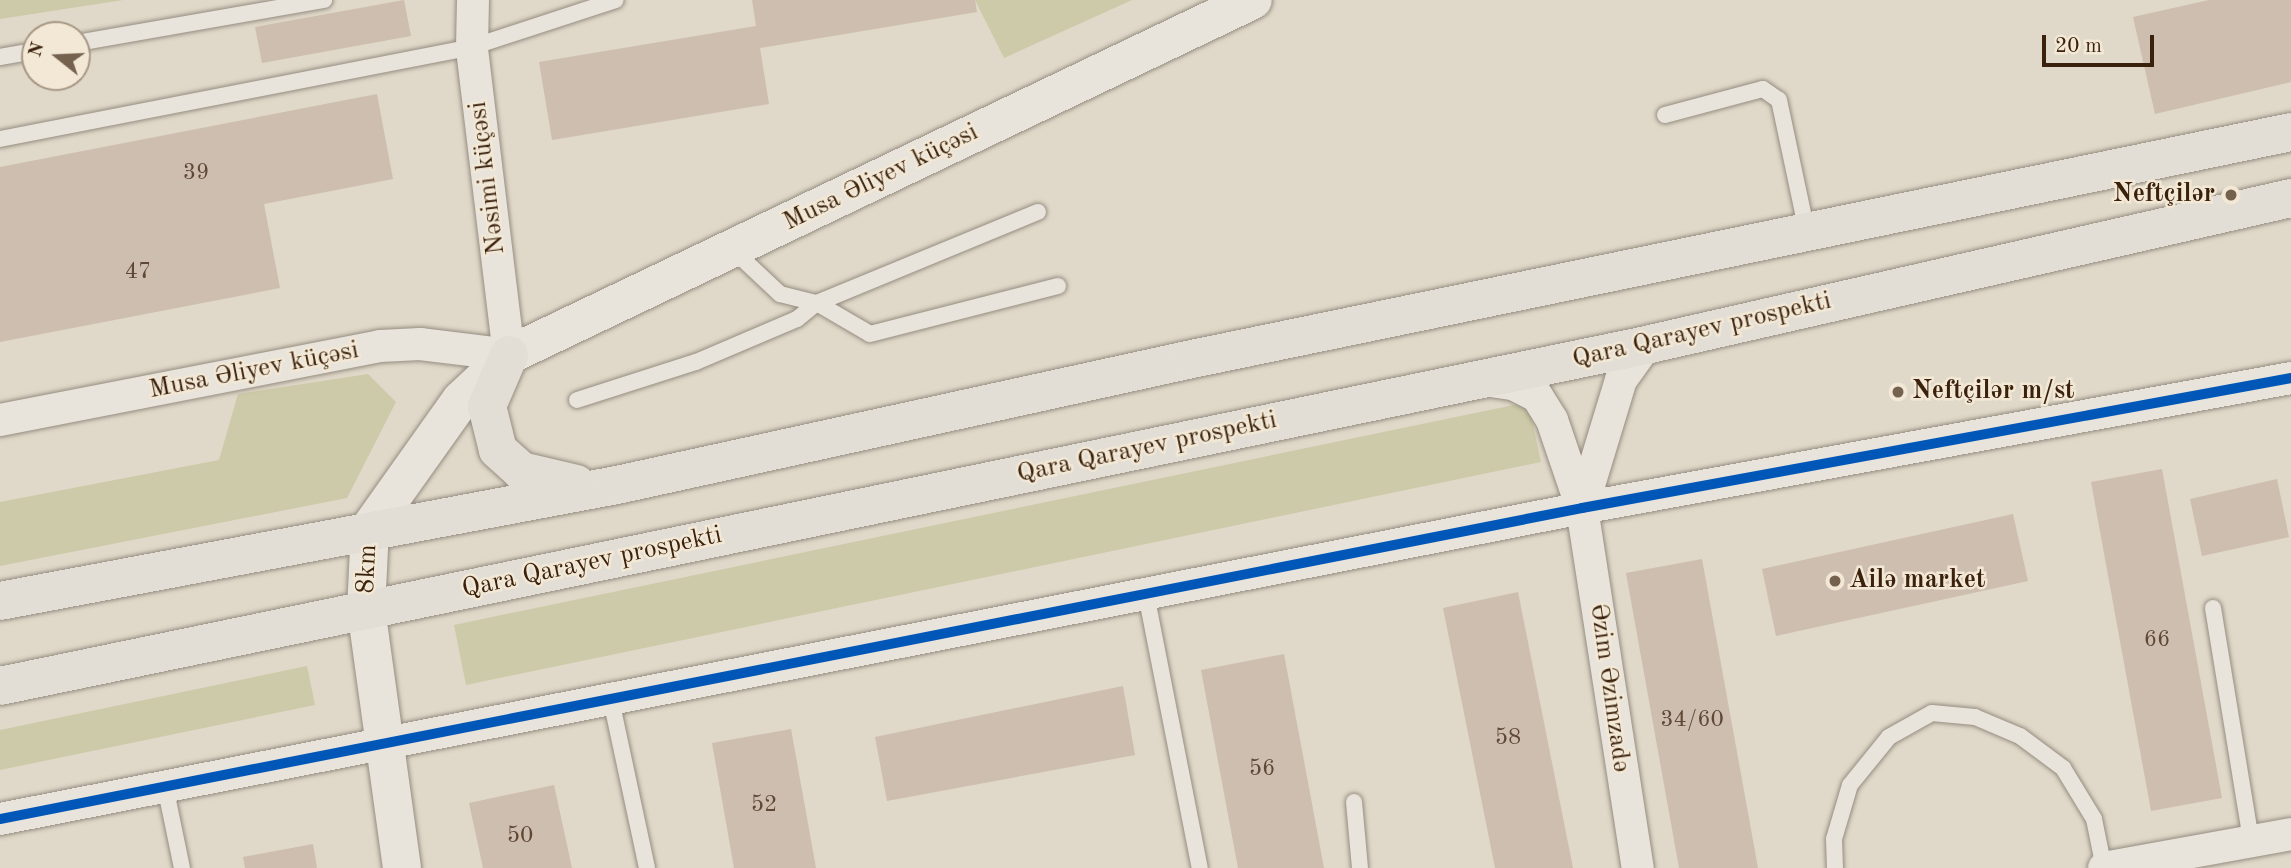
<!DOCTYPE html>
<html>
<head>
<meta charset="utf-8">
<style>
	body { margin:0 }
	#map { position:relative; width:2291px; height:868px; overflow:hidden; background:#e0d8c8; font-family:"Old Standard TT",serif }
	div>[style] { position:absolute }
	.green>* { inset:0; background:#cccaa8 }
	.building>* { inset:0; background:#cebeaf }
	.roads { filter:drop-shadow(0 0 2px #958d81) drop-shadow(0 0 2px #958d81) }
	.lane>* { height:16px; margin:-8px; padding:0 8px; transform-origin:8px; border-radius:8px; background:#e8e3db }
	.street>* { height:32px; margin:-16px; padding:0 16px; transform-origin:16px; border-radius:16px; background:#e8e3db }
	.secondary>* { height:38px; margin:-19px; padding:0 19px; transform-origin:19px; border-radius:19px; background:#e8e3db }
	.primary>* { height:38px; margin:-19px; padding:0 19px; transform-origin:19px; border-radius:19px; background:#e3ded5 }
	.cycleway>* { height:10px; margin:-5px; padding:0 5px; transform-origin:5px; border-radius:5px; background:#0057b8 }
	.dots>* { width:19px; height:19px; translate:-50% -50%; box-sizing:border-box; border:4px solid #f2e8d5; border-radius:50% }
	span { translate:-50% -50%; white-space:nowrap; text-align:center; line-height:1.15; -webkit-text-stroke:5px #f2e8d5; paint-order:stroke }
	.number-label { font-size:23px; color:#5f4835 }
	.number-label span { -webkit-text-stroke-width:0 }
	.street-label { font-size:26px; color:#3a210c }
	.poi-label { font-size:26px; color:#3a210c; font-weight:700 }
	.right { translate:-100% -50%; text-align:right }
	.left { translate:0 -50%; text-align:left }
	.north { position:absolute; left:21px; top:21px; width:70px; height:70px; box-sizing:border-box; background:#f2e8d5; border:2px solid #a89885; border-radius:50%; rotate:288deg; font-size:19px; font-weight:700; line-height:28px; text-align:center; color:#3a210c }
	.north::after { content:''; display:block; margin:auto; width:24px; height:32px; background:#74614e; clip-path:polygon(50% 0,100% 100%,50% 72%,0 100%) }
	.scale { position:absolute; left:2042px; top:35px; width:112px; height:32px; box-sizing:border-box; border:4px solid #3a210c; border-top:0; padding-left:9px; font-size:21px; line-height:24px; white-space:nowrap; color:#3a210c; -webkit-text-stroke:5px #f2e8d5; paint-order:stroke }
</style>
</head>
<body>
<div id="map">
	<div class="green">
		<div style="clip-path:polygon(0 0,123px 0,0 19px)"></div>
		<div style="clip-path:polygon(975px 0,1132px 0,1004px 58px)"></div>
		<div style="clip-path:polygon(368px 374px,396px 402px,347px 498px,0 566px,0 502px,219px 460px,238px 394px)"></div>
		<div style="clip-path:polygon(1528px 402px,1541px 462px,466px 685px,454px 625px)"></div>
		<div style="clip-path:polygon(307px 666px,315px 705px,0 770px,0 730px)"></div>
	</div>
	<div class="building">
		<div style="clip-path:polygon(404px 0,411px 36px,262px 63px,255px 27px)"></div>
		<div style="clip-path:polygon(752px 0,975px 0,977px 12px,760px 48px,769px 104px,552px 140px,539px 62px,756px 26px)"></div>
		<div style="clip-path:polygon(2209px 0,2291px 0,2291px 82px,2155px 114px,2133px 17px)"></div>
		<div style="clip-path:polygon(377px 94px,393px 179px,264px 204px,280px 288px,0 342px,0 167px)"></div>
		<div style="clip-path:polygon(2162px 469px,2222px 798px,2151px 811px,2091px 482px)"></div>
		<div style="clip-path:polygon(2277px 479px,2289px 537px,2202px 556px,2190px 499px)"></div>
		<div style="clip-path:polygon(2013px 514px,2028px 581px,1776px 636px,1762px 569px)"></div>
		<div style="clip-path:polygon(1702px 559px,1758px 868px,1679px 868px,1626px 573px)"></div>
		<div style="clip-path:polygon(1518px 592px,1573px 868px,1495px 868px,1443px 608px)"></div>
		<div style="clip-path:polygon(1284px 654px,1324px 868px,1238px 868px,1201px 670px)"></div>
		<div style="clip-path:polygon(1123px 686px,1135px 755px,887px 801px,875px 737px)"></div>
		<div style="clip-path:polygon(791px 729px,816px 868px,734px 868px,712px 743px)"></div>
		<div style="clip-path:polygon(554px 785px,572px 868px,483px 868px,469px 803px)"></div>
		<div style="clip-path:polygon(313px 844px,317px 868px,245px 868px,243px 857px)"></div>
	</div>
	<div class="roads">
		<div class="lane">
			<div style="left:77px;top:43px;width:251px;rotate:-9.9deg"></div>
			<div style="left:0;top:57px;width:36px;rotate:-10deg"></div>
			<div style="left:1665px;top:115px;width:101px;rotate:-14.9deg"></div>
			<div style="left:1763px;top:89px;width:19px;rotate:35deg"></div>
			<div style="left:1779px;top:100px;width:135px;rotate:78deg"></div>
			<div style="left:0;top:139px;width:481px;rotate:-11deg"></div>
			<div style="left:472px;top:47px;width:151px;rotate:-18.1deg"></div>
			<div style="left:732px;top:249px;width:66px;rotate:43.2deg"></div>
			<div style="left:780px;top:294px;width:38px;rotate:14deg"></div>
			<div style="left:817px;top:303px;width:239px;rotate:-22.4deg"></div>
			<div style="left:577px;top:400px;width:125px;rotate:-17.7deg"></div>
			<div style="left:696px;top:362px;width:110px;rotate:-23.1deg"></div>
			<div style="left:797px;top:319px;width:26px;rotate:-39deg"></div>
			<div style="left:817px;top:303px;width:61px;rotate:30.3deg"></div>
			<div style="left:870px;top:334px;width:194px;rotate:-14.3deg"></div>
			<div style="left:1146px;top:594px;width:279px;rotate:78.9deg"></div>
			<div style="left:2213px;top:608px;width:236px;rotate:80.7deg"></div>
			<div style="left:611px;top:700px;width:172px;rotate:77.9deg"></div>
			<div style="left:165px;top:786px;width:84px;rotate:78.3deg"></div>
			<div style="left:1354px;top:802px;width:66px;rotate:84.8deg"></div>
			<div style="left:1835px;top:868px;width:29px;rotate:-92deg"></div>
			<div style="left:1834px;top:839px;width:56px;rotate:-73.5deg"></div>
			<div style="left:1850px;top:785px;width:62px;rotate:-50.9deg"></div>
			<div style="left:1889px;top:737px;width:49px;rotate:-29.2deg"></div>
			<div style="left:1932px;top:713px;width:43px;rotate:5.3deg"></div>
			<div style="left:1975px;top:717px;width:49px;rotate:22.9deg"></div>
			<div style="left:2020px;top:736px;width:54px;rotate:36.7deg"></div>
			<div style="left:2063px;top:768px;width:60px;rotate:58.7deg"></div>
			<div style="left:2094px;top:819px;width:50px;rotate:78.5deg"></div>
		</div>
		<div class="street">
			<div style="left:1484px;top:380px;width:29px;rotate:8deg"></div>
			<div style="left:1513px;top:384px;width:27px;rotate:27deg"></div>
			<div style="left:1537px;top:396px;width:28px;rotate:58deg"></div>
			<div style="left:1552px;top:420px;width:93px;rotate:71.2deg"></div>
			<div style="left:1582px;top:508px;width:364px;rotate:81.2deg"></div>
			<div style="left:0;top:420px;width:387px;rotate:-11deg"></div>
			<div style="left:380px;top:346px;width:40px;rotate:-2.9deg"></div>
			<div style="left:420px;top:344px;width:90px;rotate:7deg"></div>
			<div style="left:509px;top:355px;width:310px;rotate:-96.9deg"></div>
			<div style="left:472px;top:47px;width:47px;rotate:-88.8deg"></div>
			<div style="left:1582px;top:508px;width:134px;rotate:-73.1deg"></div>
			<div style="left:1621px;top:380px;width:43px;rotate:-54.5deg"></div>
			<div style="left:0;top:819px;width:1612px;rotate:-11.12deg"></div>
			<div style="left:1582px;top:508px;width:721px;rotate:-10.39deg"></div>
			<div style="left:2104px;top:868px;width:190px;rotate:-10.3deg"></div>
		</div>
		<div class="secondary">
			<div style="left:402px;top:868px;width:260px;rotate:-97.9deg"></div>
			<div style="left:366px;top:610px;width:82px;rotate:-87.2deg"></div>
			<div style="left:370px;top:528px;width:157px;rotate:-54.6deg"></div>
			<div style="left:461px;top:400px;width:66px;rotate:-43.2deg"></div>
			<div style="left:509px;top:355px;width:824px;rotate:-25.51deg"></div>
		</div>
		<div class="primary">
			<div style="left:509px;top:355px;width:56px;rotate:113.3deg"></div>
			<div style="left:487px;top:406px;width:45px;rotate:76deg"></div>
			<div style="left:498px;top:450px;width:31px;rotate:42deg"></div>
			<div style="left:521px;top:471px;width:57px;rotate:13.3deg"></div>
			<div style="left:0;top:601px;width:628px;rotate:-10.65deg"></div>
			<div style="left:617px;top:485px;width:589px;rotate:-12.36deg"></div>
			<div style="left:1192px;top:359px;width:1122px;rotate:-11.67deg"></div>
			<div style="left:0;top:686px;width:1681px;rotate:-11.7deg"></div>
			<div style="left:1646px;top:345px;width:662px;rotate:-12.84deg"></div>
		</div>
	</div>
	<div class="cycleway">
		<div style="left:0;top:819px;width:1612px;rotate:-11.12deg"></div>
		<div style="left:1582px;top:508px;width:721px;rotate:-10.39deg"></div>
	</div>
	<div class="dots">
		<div style="left:2231px;top:195px;background:#74614e"></div>
		<div style="left:1898px;top:392px;background:#74614e"></div>
		<div style="left:1835px;top:581px;background:#74614e"></div>
	</div>
	<div class="number-label">
		<span style="left:196px;top:173px">39</span>
		<span style="left:138px;top:272px">47</span>
		<span style="left:2157px;top:640px">66</span>
		<span style="left:1692px;top:720px">34/60</span>
		<span style="left:1508px;top:738px">58</span>
		<span style="left:1262px;top:769px">56</span>
		<span style="left:764px;top:805px">52</span>
		<span style="left:520px;top:836px">50</span>
	</div>
	<div class="street-label">
		<span style="left:488px;top:178px;rotate:-97deg">Nəsimi küçəsi</span>
		<span style="left:881px;top:178px;rotate:-26deg">Musa Əliyev küçəsi</span>
		<span style="left:1702px;top:331px;rotate:-13deg">Qara Qarayev prospekti</span>
		<span style="left:254px;top:371px;rotate:-11deg">Musa Əliyev küçəsi</span>
		<span style="left:1147px;top:448px;rotate:-12deg">Qara Qarayev prospekti</span>
		<span style="left:592px;top:563px;rotate:-12deg">Qara Qarayev prospekti</span>
		<span style="left:368px;top:569px;rotate:-87deg">8km</span>
		<span style="left:1609px;top:688px;rotate:82deg">Əzim Əzimzadə</span>
	</div>
	<div class="poi-label">
		<span class="right" style="left:2215px;top:195px">Neftçilər</span>
		<span class="left" style="left:1912px;top:392px">Neftçilər m/st</span>
		<span class="left" style="left:1849px;top:581px">Ailə market</span>
	</div>
	<div class="north">N</div>
	<div class="scale">20 m</div>
</div>
</body>
</html>
